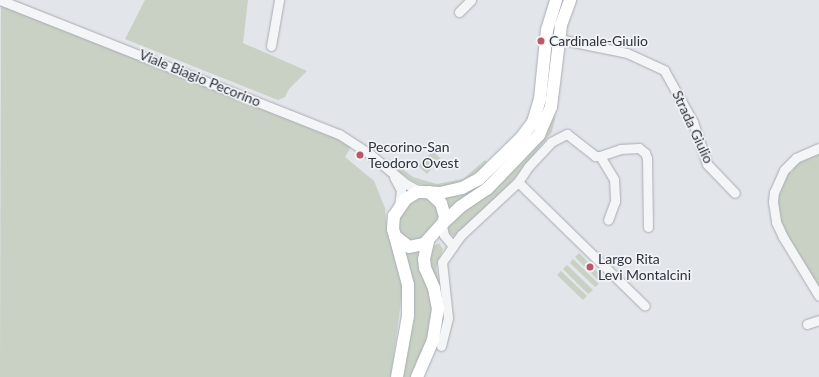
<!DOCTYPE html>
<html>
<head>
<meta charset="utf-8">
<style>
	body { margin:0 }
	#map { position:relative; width:819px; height:377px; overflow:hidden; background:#e2e5e9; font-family:Lato,sans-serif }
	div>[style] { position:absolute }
	.green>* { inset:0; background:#c8d1c4 }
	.roads { filter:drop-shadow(0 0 1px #a8acb3) drop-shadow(0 0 1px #a8acb3) }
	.minor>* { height:9px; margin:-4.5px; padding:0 4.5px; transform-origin:4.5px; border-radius:4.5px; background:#f4f5f7 }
	.major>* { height:12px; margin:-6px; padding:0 6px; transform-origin:6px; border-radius:6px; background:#fff }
	.dots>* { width:11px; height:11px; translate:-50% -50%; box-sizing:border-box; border:2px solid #f1f3f6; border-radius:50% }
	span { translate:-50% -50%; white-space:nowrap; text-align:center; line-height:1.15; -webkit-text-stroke:3.5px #f1f3f6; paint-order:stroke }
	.poi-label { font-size:14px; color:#2c333f }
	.left { translate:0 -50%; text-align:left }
	.street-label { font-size:14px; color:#2c333f }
</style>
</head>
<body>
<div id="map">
	<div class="green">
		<div style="clip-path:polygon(145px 0,248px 0,243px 43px,307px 71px,289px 89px,285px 97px,278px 100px,125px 39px)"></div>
		<div style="clip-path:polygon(561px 0,565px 0,549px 97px,542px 123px,484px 185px,449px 211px,444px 199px,527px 137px)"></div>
		<div style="clip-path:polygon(1px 5px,352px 145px,345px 157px,374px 181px,385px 208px,387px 229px,397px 255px,403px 286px,391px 377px,0 377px)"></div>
		<div style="clip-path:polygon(556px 114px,552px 132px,509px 185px,455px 236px,449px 235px,446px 230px,448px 225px,464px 210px,487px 196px,515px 169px,534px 149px)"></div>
		<div style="clip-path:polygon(433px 151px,441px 159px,427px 174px,418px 166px)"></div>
		<div style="clip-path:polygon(819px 152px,819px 288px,780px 222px,777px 194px,787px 172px,792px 172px,797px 162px)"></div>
		<div style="clip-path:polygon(388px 158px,413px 177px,437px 184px,463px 179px,485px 160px,487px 162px,473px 178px,447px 188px,427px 187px,414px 182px,400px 173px)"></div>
		<div style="clip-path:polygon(424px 196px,433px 200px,440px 213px,438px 224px,416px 243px,403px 238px,396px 224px,409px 201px)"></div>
		<div style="clip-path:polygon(439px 243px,443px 249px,436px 268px,446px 315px,435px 342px,428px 255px,433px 246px)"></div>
		<div style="clip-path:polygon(421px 250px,433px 301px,431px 330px,413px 377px,400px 377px,405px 251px)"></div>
		<div style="clip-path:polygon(579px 253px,604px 278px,600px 282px,575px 257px)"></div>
		<div style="clip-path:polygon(573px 259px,599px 284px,595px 287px,570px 263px)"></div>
		<div style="clip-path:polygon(567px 265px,593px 290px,588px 294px,563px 269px)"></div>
		<div style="clip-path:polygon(561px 271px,587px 296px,583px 300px,557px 275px)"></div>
	</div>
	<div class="roads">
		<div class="minor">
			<div style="left:0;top:0;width:365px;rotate:21.6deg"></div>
			<div style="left:339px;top:134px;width:38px;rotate:33deg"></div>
			<div style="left:371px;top:155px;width:45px;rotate:39.6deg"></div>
			<div style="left:406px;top:184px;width:18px;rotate:27deg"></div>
			<div style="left:459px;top:12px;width:17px;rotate:-45deg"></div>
			<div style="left:559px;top:39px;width:69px;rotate:11.6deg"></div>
			<div style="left:627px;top:53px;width:41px;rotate:24.7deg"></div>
			<div style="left:664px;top:70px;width:60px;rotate:60.9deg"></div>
			<div style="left:693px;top:122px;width:44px;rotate:71.6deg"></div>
			<div style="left:707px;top:164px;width:40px;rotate:46deg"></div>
			<div style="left:271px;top:46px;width:47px;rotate:-80.1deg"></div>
			<div style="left:819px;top:148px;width:25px;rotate:157deg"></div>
			<div style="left:796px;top:158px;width:17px;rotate:135deg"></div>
			<div style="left:784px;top:170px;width:24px;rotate:114deg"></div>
			<div style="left:774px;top:192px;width:10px;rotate:96deg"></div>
			<div style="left:773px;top:202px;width:20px;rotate:81deg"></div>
			<div style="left:776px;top:222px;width:17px;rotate:65deg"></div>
			<div style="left:783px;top:237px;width:69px;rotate:58.6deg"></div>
			<div style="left:600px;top:156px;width:27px;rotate:59deg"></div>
			<div style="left:614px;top:179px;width:22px;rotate:87deg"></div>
			<div style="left:615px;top:201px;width:20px;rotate:110deg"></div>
			<div style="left:394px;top:177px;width:15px;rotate:62deg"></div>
			<div style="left:401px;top:190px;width:17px;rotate:97deg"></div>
			<div style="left:518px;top:182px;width:177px;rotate:44.3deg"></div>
			<div style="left:442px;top:225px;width:10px;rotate:79deg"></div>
			<div style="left:444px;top:235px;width:14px;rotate:51deg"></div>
			<div style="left:453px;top:246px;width:14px;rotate:-54deg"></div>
			<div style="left:461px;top:235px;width:78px;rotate:-42.9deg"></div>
			<div style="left:518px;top:182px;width:18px;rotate:-56deg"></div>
			<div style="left:528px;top:167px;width:34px;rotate:-47deg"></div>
			<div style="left:551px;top:142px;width:18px;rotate:-27deg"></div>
			<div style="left:567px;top:134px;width:36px;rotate:38deg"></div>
			<div style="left:595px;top:156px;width:5px"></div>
			<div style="left:600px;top:156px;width:21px;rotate:-19deg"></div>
			<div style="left:620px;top:149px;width:19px;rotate:-3deg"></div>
			<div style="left:639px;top:148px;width:8px;rotate:40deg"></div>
			<div style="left:645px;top:153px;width:5px;rotate:68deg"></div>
			<div style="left:647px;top:158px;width:69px;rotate:89.2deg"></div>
			<div style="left:807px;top:324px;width:13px;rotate:-18deg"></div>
			<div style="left:441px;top:346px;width:29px;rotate:-76deg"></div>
			<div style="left:448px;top:318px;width:56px;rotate:-96.1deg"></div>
			<div style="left:442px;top:262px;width:19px;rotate:-55deg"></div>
		</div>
		<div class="major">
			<div style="left:429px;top:192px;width:16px;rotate:43deg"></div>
			<div style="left:441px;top:203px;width:15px;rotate:74deg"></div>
			<div style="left:445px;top:217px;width:6px;rotate:108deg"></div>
			<div style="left:443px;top:223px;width:28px;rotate:132deg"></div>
			<div style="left:424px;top:244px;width:15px;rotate:169deg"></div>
			<div style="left:409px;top:247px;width:18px;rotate:-142deg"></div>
			<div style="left:395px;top:236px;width:7px;rotate:-106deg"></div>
			<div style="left:393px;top:229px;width:13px;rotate:-86deg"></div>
			<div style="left:394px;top:216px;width:21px;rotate:-55deg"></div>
			<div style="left:406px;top:199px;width:13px;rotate:-32deg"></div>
			<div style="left:417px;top:192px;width:5px"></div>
			<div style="left:422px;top:192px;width:18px;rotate:3deg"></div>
			<div style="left:440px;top:193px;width:23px;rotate:-13deg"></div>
			<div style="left:462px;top:188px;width:19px;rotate:-28deg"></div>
			<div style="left:479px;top:179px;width:59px;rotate:-44.3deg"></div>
			<div style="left:521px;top:138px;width:20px;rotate:-53deg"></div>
			<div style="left:533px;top:122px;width:24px;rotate:-73deg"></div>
			<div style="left:540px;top:99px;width:69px;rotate:-84.2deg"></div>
			<div style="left:547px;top:30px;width:31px;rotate:-73deg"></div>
			<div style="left:443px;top:223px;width:23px;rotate:-43deg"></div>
			<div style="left:460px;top:207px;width:32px;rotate:-34deg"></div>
			<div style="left:487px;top:189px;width:75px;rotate:-46.1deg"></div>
			<div style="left:539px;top:135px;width:30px;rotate:-67deg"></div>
			<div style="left:551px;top:107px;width:83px;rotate:-83deg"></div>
			<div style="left:561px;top:25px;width:27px;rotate:-70deg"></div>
			<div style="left:395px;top:236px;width:51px;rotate:75.1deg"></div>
			<div style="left:408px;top:285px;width:31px;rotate:90deg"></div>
			<div style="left:408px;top:316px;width:62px;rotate:100.2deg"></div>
			<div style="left:417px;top:377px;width:40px;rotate:-66.6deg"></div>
			<div style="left:433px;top:340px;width:31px;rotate:-81deg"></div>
			<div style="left:438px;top:309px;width:21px;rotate:-101deg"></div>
			<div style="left:434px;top:288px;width:22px;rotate:-114deg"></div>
			<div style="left:425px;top:268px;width:9px;rotate:-96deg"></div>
			<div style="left:424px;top:259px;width:18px;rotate:-77deg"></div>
		</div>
	</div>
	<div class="dots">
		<div style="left:541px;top:41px;background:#bf5568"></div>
		<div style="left:360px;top:155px;background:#bf5568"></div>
		<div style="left:590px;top:267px;background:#bf5568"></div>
	</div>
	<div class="poi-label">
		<span class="left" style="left:549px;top:41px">Cardinale-Giulio</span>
		<span class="left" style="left:368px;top:155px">Pecorino-San<br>Teodoro Ovest</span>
		<span class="left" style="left:598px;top:267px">Largo Rita<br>Levi Montalcini</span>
	</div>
	<div class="street-label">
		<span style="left:200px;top:78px;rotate:22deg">Viale Biagio Pecorino</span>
		<span style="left:693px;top:127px;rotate:65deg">Strada Giulio</span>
	</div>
</div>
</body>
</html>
